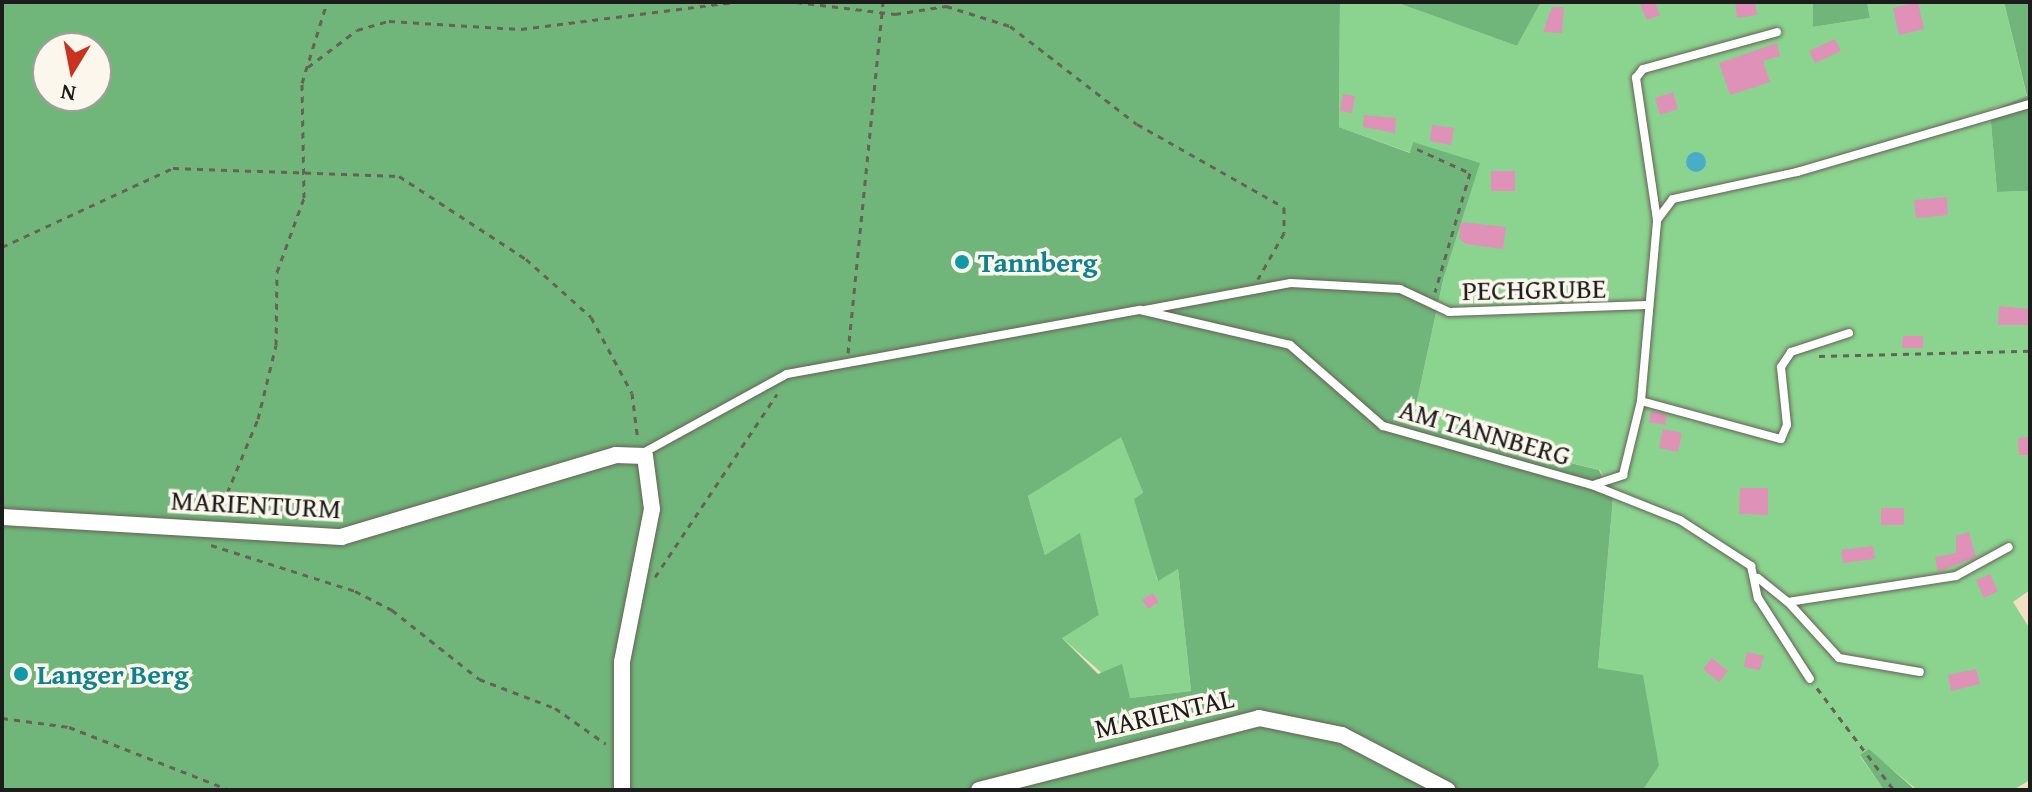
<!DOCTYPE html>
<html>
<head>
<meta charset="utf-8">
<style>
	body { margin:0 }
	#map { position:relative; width:2032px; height:792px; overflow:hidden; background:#f1e0c3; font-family:"Gentium Book Plus",serif }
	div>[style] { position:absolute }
	.green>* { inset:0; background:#8bd490 }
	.forest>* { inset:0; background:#70b67a }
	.water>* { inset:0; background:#49adc9 }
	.round { border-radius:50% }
	.building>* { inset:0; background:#df91b8 }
	.path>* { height:3px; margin-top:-1.5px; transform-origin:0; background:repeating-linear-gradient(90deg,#676156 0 6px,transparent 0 12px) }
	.roads { filter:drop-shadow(0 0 2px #676156) drop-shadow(0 0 2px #676156) }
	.lane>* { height:8px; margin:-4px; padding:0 4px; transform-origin:4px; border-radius:4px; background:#fff }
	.street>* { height:16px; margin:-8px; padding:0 8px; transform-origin:8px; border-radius:8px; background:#fff }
	.dots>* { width:22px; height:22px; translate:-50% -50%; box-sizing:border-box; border:4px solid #fbf7ec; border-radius:50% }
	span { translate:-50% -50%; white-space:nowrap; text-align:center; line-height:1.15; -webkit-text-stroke:7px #fbf7ec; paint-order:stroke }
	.culture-label { font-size:28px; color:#0d838f; font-weight:700 }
	.left { translate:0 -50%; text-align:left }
	.street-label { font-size:28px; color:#1c1c1c }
	.frame { position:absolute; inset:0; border:4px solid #1c1c1c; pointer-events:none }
	.north { position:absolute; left:32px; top:32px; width:80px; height:80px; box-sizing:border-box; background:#fbf7ec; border:2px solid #a29f99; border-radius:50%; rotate:190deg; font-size:22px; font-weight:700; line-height:32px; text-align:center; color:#1c1c1c }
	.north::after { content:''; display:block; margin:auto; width:28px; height:36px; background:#c8321e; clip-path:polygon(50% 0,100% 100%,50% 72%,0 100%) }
</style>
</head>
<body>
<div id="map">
	<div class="green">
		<div style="clip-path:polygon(1340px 2px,1395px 2px,1517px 46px,1541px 2px,1813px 2px,1813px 27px,1870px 18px,1867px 2px,2004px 2px,2027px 97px,1990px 110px,1997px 192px,2030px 191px,2030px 590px,2013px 602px,2030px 629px,2030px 780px,2013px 790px,1917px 790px,1869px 750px,1860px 756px,1884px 790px,1643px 790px,1659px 766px,1598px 668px,1613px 498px,1600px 470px,1412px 424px,1444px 276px,1413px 143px,1411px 153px,1339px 127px)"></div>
		<div style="clip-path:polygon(1121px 436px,1143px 493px,1157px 580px,1178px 569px,1191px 691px,1130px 698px,1061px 637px,1099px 615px,1080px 534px,1045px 555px,1028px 496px)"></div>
	</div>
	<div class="forest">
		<div style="clip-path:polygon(evenodd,2px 2px,1340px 2px,1339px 127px,1410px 153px,1413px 142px,1480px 163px,1444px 276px,1412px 424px,1599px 470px,1613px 498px,1598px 668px,1643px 675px,1659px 766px,1643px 790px,2px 790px,2px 2px,48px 48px,96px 48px,96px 96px,48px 96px,48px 48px,2px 2px,1121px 437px,1143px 493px,1134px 499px,1158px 581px,1178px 569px,1191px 691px,1130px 698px,1122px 664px,1098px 674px,1062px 638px,1099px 615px,1080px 533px,1045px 555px,1028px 496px,1121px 437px)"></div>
		<div style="clip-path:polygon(1395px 2px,1541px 2px,1517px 46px)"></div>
		<div style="clip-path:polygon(1813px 2px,1867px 2px,1870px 18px,1813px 27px)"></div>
		<div style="clip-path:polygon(2004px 2px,2030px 2px,2030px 191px,1997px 192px,1990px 111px,2027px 96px)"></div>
		<div style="clip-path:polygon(1869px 749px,1913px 788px,1917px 790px,1884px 790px,1860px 755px)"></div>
	</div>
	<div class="water">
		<div class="round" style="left:1686px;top:152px;width:20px;height:20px"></div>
	</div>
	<div class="building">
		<div style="clip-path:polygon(1639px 2px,1655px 2px,1660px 15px,1647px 20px)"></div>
		<div style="clip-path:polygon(1735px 2px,1755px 2px,1757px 15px,1737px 18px)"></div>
		<div style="clip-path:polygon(1918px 2px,1924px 29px,1899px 35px,1893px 8px)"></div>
		<div style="clip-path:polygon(1552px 7px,1564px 7px,1562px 33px,1543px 32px)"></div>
		<div style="clip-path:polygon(1835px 39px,1841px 51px,1815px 63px,1809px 51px)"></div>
		<div style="clip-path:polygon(1777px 43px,1780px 56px,1763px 61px,1770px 82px,1730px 95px,1719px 63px)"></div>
		<div style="clip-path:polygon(1673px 92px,1678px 109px,1660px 115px,1655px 98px)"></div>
		<div style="clip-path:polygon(1343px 94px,1355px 96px,1352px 113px,1340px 111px)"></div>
		<div style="clip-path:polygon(1364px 115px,1396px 118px,1395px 133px,1363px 127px)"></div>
		<div style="clip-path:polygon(1432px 125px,1454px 128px,1451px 145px,1430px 141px)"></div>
		<div style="clip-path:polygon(1491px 171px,1515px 171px,1515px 191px,1491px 191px)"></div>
		<div style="clip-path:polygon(1947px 197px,1948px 215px,1916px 218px,1914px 200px)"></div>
		<div style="clip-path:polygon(1461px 222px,1506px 227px,1503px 249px,1466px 244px,1459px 238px)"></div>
		<div style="clip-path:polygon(1999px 306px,2030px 309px,2030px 325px,1998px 325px)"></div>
		<div style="clip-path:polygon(1903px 336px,1923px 336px,1923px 348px,1902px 348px)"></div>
		<div style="clip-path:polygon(1651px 411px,1667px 415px,1665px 425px,1649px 422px)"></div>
		<div style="clip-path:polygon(1663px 429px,1682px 433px,1678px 452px,1659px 448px)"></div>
		<div style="clip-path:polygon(2030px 437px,2030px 455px,2019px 455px,2018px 438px)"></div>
		<div style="clip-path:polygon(1740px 488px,1768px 488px,1768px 515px,1739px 514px)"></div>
		<div style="clip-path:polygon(1881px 508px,1904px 508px,1904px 525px,1881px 525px)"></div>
		<div style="clip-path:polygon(1969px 532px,1976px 557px,1938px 572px,1935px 557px,1956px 553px,1956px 536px)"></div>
		<div style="clip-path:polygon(1873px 546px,1875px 559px,1843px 563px,1841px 550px)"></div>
		<div style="clip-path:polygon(1990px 574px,1998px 591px,1984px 598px,1976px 580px)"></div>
		<div style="clip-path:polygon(1153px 593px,1159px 602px,1148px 609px,1142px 600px)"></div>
		<div style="clip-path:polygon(1747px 652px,1764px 656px,1760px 670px,1744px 667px)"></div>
		<div style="clip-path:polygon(1712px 658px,1728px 671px,1719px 682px,1703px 669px)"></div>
		<div style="clip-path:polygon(1976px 669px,1980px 684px,1951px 691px,1948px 675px)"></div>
	</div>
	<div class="path">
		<div style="left:796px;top:2px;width:100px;rotate:6.9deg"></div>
		<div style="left:895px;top:14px;width:52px;rotate:-8.9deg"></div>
		<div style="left:946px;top:6px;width:67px;rotate:17.4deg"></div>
		<div style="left:1010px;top:26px;width:160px;rotate:37.7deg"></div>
		<div style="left:1137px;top:124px;width:169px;rotate:29.5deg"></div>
		<div style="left:1284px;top:207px;width:26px;rotate:90deg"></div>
		<div style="left:1284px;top:233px;width:53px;rotate:119.5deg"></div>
		<div style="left:308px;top:67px;width:61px;rotate:-37.1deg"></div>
		<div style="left:357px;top:30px;width:33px;rotate:-16deg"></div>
		<div style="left:389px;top:21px;width:132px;rotate:3.5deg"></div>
		<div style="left:521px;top:29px;width:217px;rotate:-7.2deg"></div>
		<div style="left:1417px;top:149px;width:58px;rotate:24.4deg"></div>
		<div style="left:1470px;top:173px;width:124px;rotate:106.4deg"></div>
		<div style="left:2px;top:247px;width:188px;rotate:-24.8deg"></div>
		<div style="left:173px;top:168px;width:226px;rotate:2deg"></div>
		<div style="left:399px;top:176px;width:152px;rotate:33.2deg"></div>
		<div style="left:526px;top:259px;width:87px;rotate:41.7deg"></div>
		<div style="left:591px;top:317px;width:86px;rotate:61.7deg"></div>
		<div style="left:632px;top:393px;width:48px;rotate:82.9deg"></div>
		<div style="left:848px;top:353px;width:353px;rotate:-84.3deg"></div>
		<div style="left:1819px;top:356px;width:211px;rotate:-1.4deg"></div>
		<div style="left:218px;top:515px;width:104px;rotate:-67.4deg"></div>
		<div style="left:258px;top:419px;width:76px;rotate:-76.3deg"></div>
		<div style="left:276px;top:345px;width:73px;rotate:-89.2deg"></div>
		<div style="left:277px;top:272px;width:79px;rotate:-70deg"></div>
		<div style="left:304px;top:198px;width:115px;rotate:-91deg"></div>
		<div style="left:302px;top:83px;width:85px;rotate:-72.8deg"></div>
		<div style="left:211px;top:545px;width:151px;rotate:17.7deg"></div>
		<div style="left:355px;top:591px;width:42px;rotate:27.2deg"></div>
		<div style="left:392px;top:610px;width:111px;rotate:38.4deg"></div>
		<div style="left:479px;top:679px;width:81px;rotate:20.9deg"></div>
		<div style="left:555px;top:708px;width:62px;rotate:35.2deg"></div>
		<div style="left:655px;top:577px;width:220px;rotate:-56.3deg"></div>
		<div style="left:1817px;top:688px;width:128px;rotate:53deg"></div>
		<div style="left:2px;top:718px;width:68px;rotate:7.7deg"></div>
		<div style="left:69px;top:727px;width:173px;rotate:21.4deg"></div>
	</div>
	<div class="roads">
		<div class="lane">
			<div style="left:1657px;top:220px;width:144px;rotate:-98.4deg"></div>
			<div style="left:1636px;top:78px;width:11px;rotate:-52deg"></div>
			<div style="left:1643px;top:69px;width:139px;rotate:-15.4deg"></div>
			<div style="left:1145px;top:310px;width:148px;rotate:-10.5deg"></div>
			<div style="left:1291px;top:283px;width:109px;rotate:3.2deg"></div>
			<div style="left:1400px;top:289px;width:54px;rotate:25.1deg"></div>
			<div style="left:1449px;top:312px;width:198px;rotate:-2deg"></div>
			<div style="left:1641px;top:401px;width:145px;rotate:15.2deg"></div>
			<div style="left:1781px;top:439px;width:15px;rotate:-67deg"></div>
			<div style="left:1787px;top:425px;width:58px;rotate:-95.9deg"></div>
			<div style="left:1781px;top:367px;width:18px;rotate:-56deg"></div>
			<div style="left:1791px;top:352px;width:61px;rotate:-18.1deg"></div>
			<div style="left:641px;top:454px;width:166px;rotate:-28.7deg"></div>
			<div style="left:787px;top:374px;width:359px;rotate:-10.3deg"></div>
			<div style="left:1140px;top:310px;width:154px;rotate:13.1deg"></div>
			<div style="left:1290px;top:345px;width:123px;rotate:41.1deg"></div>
			<div style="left:1383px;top:426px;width:217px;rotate:15.8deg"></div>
			<div style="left:1592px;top:485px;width:95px;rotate:21.7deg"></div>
			<div style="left:1680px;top:520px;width:85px;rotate:32.9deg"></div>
			<div style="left:1751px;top:566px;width:33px;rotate:78deg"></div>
			<div style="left:1758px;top:598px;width:96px;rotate:57.3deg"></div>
			<div style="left:1593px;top:485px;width:32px;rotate:-18deg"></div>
			<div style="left:1623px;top:475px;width:76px;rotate:-76.3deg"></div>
			<div style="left:1641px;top:401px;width:182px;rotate:-84.9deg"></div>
			<div style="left:1657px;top:220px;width:26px;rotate:-53deg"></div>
			<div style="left:1673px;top:199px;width:127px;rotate:-12.3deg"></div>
			<div style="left:1797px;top:172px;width:243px;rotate:-16.3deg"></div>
			<div style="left:1758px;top:578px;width:38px;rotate:39deg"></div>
			<div style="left:1788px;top:602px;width:170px;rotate:-8.8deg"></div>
			<div style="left:1956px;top:576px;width:60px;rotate:-28.7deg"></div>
			<div style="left:1789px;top:603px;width:74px;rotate:47.7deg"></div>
			<div style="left:1839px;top:658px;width:82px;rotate:9.8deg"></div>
		</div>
		<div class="street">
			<div style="left:2px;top:517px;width:340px;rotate:3.4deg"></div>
			<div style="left:341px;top:537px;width:287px;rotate:-16.6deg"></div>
			<div style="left:616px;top:455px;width:29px;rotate:2deg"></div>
			<div style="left:645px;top:456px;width:53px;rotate:82.5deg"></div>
			<div style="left:652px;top:509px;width:156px;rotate:101.1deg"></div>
			<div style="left:622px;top:662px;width:128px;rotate:90deg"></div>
			<div style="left:979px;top:790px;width:289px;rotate:-14.4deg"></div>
			<div style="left:1259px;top:718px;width:85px;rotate:11.6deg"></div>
			<div style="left:1342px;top:735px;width:119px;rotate:27.6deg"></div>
		</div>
	</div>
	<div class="dots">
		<div style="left:962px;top:262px;background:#0f9aa8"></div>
		<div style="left:21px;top:674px;background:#0f9aa8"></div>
	</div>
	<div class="culture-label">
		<span class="left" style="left:978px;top:262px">Tannberg</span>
		<span class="left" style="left:37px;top:674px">Langer Berg</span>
	</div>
	<div class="street-label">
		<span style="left:1534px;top:289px;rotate:-1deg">PECHGRUBE</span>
		<span style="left:1485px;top:432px;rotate:16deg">AM TANNBERG</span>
		<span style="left:256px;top:504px;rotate:3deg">MARIENTURM</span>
		<span style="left:1164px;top:713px;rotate:-13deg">MARIENTAL</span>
	</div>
	<div class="frame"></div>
	<div class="north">N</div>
</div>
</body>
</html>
